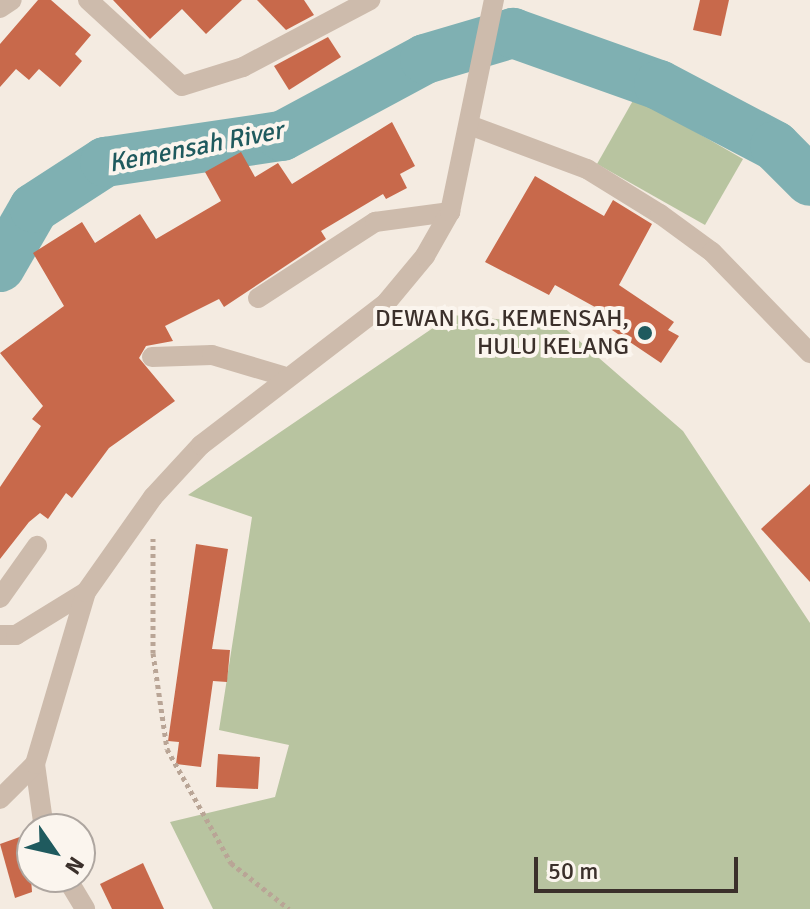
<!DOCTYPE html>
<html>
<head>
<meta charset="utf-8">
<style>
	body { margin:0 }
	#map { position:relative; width:810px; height:909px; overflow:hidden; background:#f4ebe1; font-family:Signika,sans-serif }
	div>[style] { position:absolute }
	.green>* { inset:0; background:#b8c4a0 }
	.river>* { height:50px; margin:-25px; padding:0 25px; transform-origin:25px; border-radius:25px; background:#7fb0b2 }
	.building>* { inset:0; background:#c8694b }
	.path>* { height:5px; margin-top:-2.5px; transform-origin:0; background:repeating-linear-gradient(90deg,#b9a596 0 4px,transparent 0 8px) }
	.minor>* { height:20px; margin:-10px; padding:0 10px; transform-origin:10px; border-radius:10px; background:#cdbbac }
	.dots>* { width:22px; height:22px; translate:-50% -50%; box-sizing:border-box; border:4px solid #fbf5ee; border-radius:50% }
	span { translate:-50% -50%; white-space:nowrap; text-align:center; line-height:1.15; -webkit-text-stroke:8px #fbf5ee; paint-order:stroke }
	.poi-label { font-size:24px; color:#3b302b }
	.right { translate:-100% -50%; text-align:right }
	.water-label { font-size:26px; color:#1f5a5e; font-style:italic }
	.north { position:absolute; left:16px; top:813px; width:80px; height:80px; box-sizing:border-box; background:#fbf5ee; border:2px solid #aea6a0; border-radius:50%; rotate:124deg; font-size:22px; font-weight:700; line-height:32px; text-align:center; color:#3b302b }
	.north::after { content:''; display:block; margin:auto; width:28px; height:36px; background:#1f5a5e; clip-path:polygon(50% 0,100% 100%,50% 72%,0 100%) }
	.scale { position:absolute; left:534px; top:857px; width:204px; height:36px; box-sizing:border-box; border:4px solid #3b302b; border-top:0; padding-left:10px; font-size:24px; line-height:28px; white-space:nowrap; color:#3b302b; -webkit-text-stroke:6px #fbf5ee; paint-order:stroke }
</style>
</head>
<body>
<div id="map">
	<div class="green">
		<div style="clip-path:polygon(635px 97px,743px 159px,705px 225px,597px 164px)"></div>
		<div style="clip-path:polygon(452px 315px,561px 325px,683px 431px,810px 623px,810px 909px,213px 909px,170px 822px,275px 797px,289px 745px,219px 730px,252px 517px,188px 495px)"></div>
	</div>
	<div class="river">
		<div style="left:0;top:267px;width:68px;rotate:-60deg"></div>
		<div style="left:34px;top:208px;width:85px;rotate:-32.9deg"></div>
		<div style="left:105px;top:162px;width:179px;rotate:-8.4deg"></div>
		<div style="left:282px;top:136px;width:162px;rotate:-28.3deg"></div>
		<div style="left:425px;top:59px;width:92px;rotate:-16.5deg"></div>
		<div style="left:513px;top:33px;width:155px;rotate:19.6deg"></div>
		<div style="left:659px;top:85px;width:131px;rotate:27.7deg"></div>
		<div style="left:775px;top:146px;width:49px;rotate:45deg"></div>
	</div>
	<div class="building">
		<div style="clip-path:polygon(38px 0,51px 0,91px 35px,75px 54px,82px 61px,60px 87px,39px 69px,29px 80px,16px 69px,0 87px,0 44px)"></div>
		<div style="clip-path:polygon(113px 0,242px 0,206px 34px,182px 9px,150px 39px)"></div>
		<div style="clip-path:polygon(257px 0,304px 0,314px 15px,286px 30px)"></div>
		<div style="clip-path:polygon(700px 0,729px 0,721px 36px,693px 30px)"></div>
		<div style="clip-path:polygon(328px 37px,341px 57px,289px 90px,274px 66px)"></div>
		<div style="clip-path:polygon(392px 122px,415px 166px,400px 174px,407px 188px,386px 199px,383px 194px,321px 231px,326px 239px,224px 307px,219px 299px,165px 326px,173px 341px,146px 346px,139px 358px,175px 401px,109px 448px,72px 498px,66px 493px,48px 519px,40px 513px,29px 522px,0 559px,0 487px,41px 426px,32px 419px,43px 406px,0 353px,64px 306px,33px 253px,82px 222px,95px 243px,140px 214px,156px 239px,221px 201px,205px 172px,241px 152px,255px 177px,278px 163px,292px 184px)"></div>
		<div style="clip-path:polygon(535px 176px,604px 216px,613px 200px,652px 224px,619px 285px,674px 322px,668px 330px,679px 336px,661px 363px,606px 326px,613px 317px,555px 285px,549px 295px,485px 262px)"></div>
		<div style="clip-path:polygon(810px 484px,810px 582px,761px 529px)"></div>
		<div style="clip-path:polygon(196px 544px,228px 549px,212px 649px,230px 650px,227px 682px,213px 681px,201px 767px,176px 764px,179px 742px,168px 741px)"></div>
		<div style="clip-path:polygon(218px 754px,260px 757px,258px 789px,216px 787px)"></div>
		<div style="clip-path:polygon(28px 834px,32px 892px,15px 898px,0 844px)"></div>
		<div style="clip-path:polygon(143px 863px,164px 909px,112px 909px,100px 884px)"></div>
	</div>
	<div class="path">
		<div style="left:153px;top:538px;width:115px;rotate:90deg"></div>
		<div style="left:153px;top:653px;width:97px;rotate:81.7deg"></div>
		<div style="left:167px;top:749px;width:131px;rotate:60.7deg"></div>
		<div style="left:231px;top:863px;width:74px;rotate:38.4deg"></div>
	</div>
	<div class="minor">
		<div style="left:88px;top:0;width:127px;rotate:42.5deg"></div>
		<div style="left:182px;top:86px;width:64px;rotate:-17.3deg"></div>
		<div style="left:243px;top:67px;width:144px;rotate:-27.8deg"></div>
		<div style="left:0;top:8px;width:14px;rotate:-34deg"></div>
		<div style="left:472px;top:126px;width:123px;rotate:20.5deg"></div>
		<div style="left:587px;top:169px;width:86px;rotate:31.7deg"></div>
		<div style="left:660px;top:214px;width:64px;rotate:36.2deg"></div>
		<div style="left:712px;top:252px;width:141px;rotate:45.9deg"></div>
		<div style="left:258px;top:298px;width:140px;rotate:-33deg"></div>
		<div style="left:375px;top:222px;width:76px;rotate:-7.6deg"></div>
		<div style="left:152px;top:357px;width:60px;rotate:-1.9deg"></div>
		<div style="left:212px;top:355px;width:74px;rotate:16.5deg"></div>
		<div style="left:0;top:598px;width:64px;rotate:-54.6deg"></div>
		<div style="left:0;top:635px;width:16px"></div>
		<div style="left:16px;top:635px;width:82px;rotate:-31.6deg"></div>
		<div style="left:35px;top:764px;width:66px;rotate:82.1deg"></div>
		<div style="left:0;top:799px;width:49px;rotate:-45deg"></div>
		<div style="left:35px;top:764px;width:179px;rotate:-73.5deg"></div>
		<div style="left:86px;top:592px;width:116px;rotate:-54.8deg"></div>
		<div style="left:153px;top:497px;width:71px;rotate:-47.3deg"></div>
		<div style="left:201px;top:445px;width:233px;rotate:-37.5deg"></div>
		<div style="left:386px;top:303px;width:61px;rotate:-50.3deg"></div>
		<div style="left:425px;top:256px;width:51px;rotate:-60.4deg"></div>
		<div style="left:450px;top:212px;width:217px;rotate:-78.3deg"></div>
		<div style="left:66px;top:877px;width:37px;rotate:59deg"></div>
	</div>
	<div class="dots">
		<div style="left:645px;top:333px;background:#1f5a5e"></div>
	</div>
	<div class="poi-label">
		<span class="right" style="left:629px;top:333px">DEWAN KG. KEMENSAH,<br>HULU KELANG</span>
	</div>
	<div class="water-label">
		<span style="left:196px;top:148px;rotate:-11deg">Kemensah River</span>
	</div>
	<div class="north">N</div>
	<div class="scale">50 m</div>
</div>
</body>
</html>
